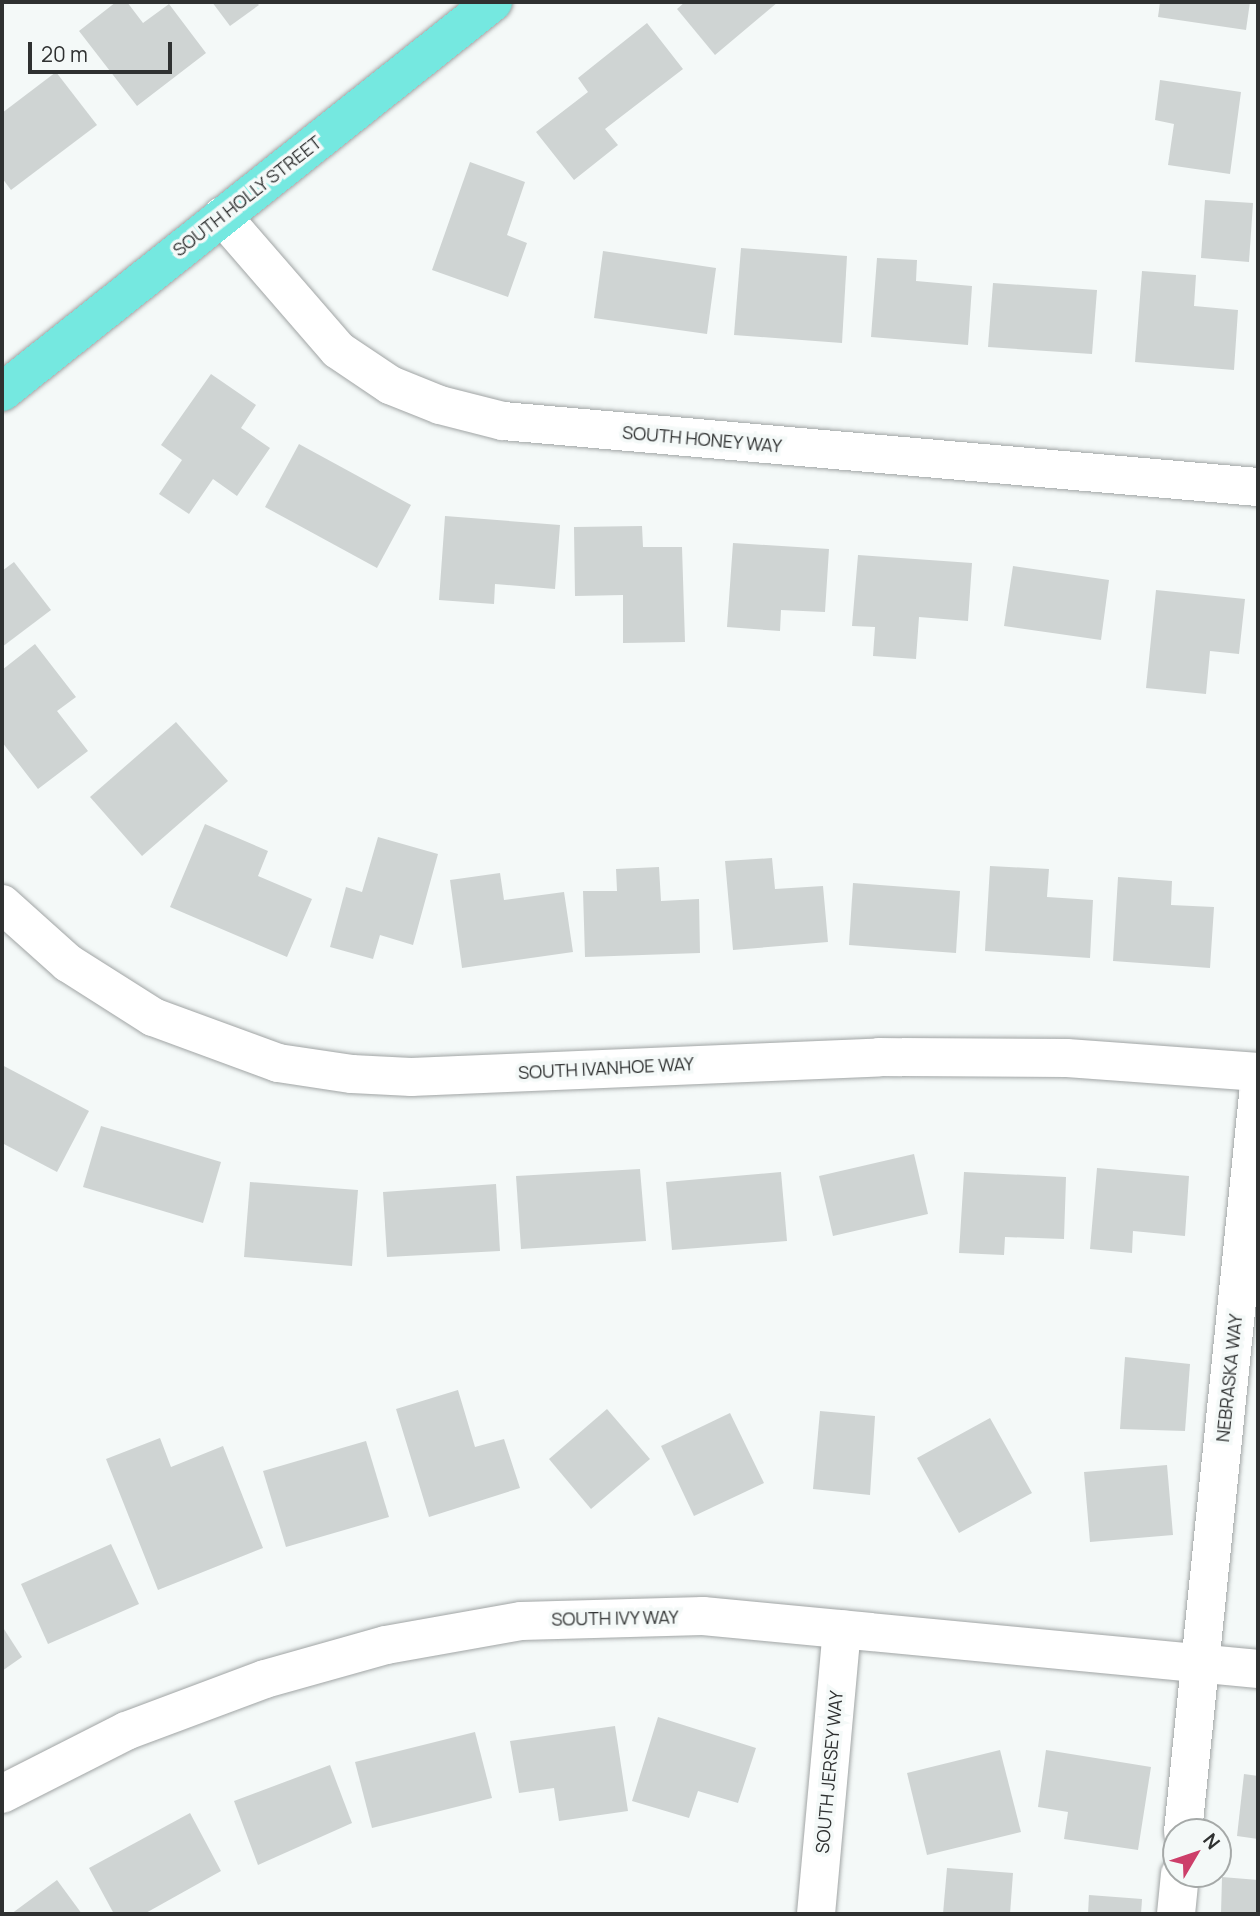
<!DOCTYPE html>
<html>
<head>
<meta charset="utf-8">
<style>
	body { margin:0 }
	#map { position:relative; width:1260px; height:1916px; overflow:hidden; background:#f4f9f8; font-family:Manrope,sans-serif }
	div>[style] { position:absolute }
	.building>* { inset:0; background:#cfd4d3 }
	.roads { filter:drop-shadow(0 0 2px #a1a5a5) drop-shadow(0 0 2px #a1a5a5) }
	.minor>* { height:38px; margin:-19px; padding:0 19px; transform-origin:19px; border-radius:19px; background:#fff }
	.major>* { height:38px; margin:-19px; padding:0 19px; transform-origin:19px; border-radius:19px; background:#75e8e0 }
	span { translate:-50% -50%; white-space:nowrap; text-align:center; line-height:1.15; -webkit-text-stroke:7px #f4f9f8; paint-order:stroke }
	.street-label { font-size:18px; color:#2f3131 }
	.frame { position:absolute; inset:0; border:4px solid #2f3131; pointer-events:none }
	.north { position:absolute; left:1162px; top:1818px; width:70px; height:70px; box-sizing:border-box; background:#f4f9f8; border:2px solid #a5a9a8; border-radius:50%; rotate:51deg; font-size:19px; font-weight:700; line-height:28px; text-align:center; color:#2f3131 }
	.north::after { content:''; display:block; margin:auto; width:24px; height:32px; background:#cd3f6a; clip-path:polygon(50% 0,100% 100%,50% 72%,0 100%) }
	.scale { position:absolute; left:28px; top:42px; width:144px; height:32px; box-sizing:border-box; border:4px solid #2f3131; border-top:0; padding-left:9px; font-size:21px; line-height:24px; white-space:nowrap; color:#2f3131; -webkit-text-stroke:5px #f4f9f8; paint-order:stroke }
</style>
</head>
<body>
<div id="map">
	<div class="building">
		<div style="clip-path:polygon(116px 2px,127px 2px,143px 23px,169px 4px,206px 53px,137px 106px,79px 31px)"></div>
		<div style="clip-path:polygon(212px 2px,256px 2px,259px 5px,230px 26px)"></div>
		<div style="clip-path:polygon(685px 2px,778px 2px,715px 55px,677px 9px)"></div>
		<div style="clip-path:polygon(1160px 2px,1250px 2px,1246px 30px,1158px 17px)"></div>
		<div style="clip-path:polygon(647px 23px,683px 69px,605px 129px,618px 145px,574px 180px,536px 132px,588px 92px,578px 78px)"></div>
		<div style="clip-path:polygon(56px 72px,97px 125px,11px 190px,2px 178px,2px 113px)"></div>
		<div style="clip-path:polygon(1160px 80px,1241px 92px,1230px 174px,1168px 165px,1174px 124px,1155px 120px)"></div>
		<div style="clip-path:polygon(470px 162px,525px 182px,507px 235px,527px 243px,508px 297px,432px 270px)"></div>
		<div style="clip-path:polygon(1205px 200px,1253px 203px,1249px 262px,1201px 258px)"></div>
		<div style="clip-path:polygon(741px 248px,847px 256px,842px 343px,734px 335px)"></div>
		<div style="clip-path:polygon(603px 251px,716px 268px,707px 334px,594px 318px)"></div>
		<div style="clip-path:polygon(877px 258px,917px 260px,916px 281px,972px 286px,968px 345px,871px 337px)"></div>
		<div style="clip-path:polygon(1142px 271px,1196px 275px,1194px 306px,1238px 310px,1234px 370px,1135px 362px)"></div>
		<div style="clip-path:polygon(993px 283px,1097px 290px,1092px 354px,988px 347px)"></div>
		<div style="clip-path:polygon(211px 374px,256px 405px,241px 428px,270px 448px,237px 496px,213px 479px,189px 514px,159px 494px,182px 460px,161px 445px)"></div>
		<div style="clip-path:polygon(299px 444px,411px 505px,377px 568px,265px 507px)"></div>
		<div style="clip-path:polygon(445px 516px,560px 525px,555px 589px,495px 584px,494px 604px,439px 600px)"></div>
		<div style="clip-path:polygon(642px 526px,643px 547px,682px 547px,685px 642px,623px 643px,623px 595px,575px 596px,574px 527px)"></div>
		<div style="clip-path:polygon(733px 543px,829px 549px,825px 612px,781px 610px,780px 631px,727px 627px)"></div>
		<div style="clip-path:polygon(858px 555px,972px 563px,968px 621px,919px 617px,916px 659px,873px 656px,875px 627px,852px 626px)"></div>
		<div style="clip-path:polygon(14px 562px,51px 610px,2px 647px,2px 571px)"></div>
		<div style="clip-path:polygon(1013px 566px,1109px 580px,1101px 640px,1004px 626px)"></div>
		<div style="clip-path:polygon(1156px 590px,1245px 599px,1239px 654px,1210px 651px,1206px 694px,1146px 688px)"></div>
		<div style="clip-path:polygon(35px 644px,76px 697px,57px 711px,88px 751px,38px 789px,2px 742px,2px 670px)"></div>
		<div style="clip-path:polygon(176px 722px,228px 781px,142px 856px,90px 797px)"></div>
		<div style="clip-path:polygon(205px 824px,268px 851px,258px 876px,312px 899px,287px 957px,170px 907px)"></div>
		<div style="clip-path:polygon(378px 837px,438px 854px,413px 945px,380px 935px,373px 959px,330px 947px,346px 887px,362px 892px)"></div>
		<div style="clip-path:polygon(772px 858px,775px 889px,823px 886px,828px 942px,733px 950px,725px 861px)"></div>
		<div style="clip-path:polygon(990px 866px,1049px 869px,1047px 897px,1093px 900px,1090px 958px,985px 951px)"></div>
		<div style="clip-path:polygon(659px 867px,661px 901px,699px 899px,700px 953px,585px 957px,583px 891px,617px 891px,616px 869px)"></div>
		<div style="clip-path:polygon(500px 873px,504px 900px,564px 892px,573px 952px,462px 968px,450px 880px)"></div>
		<div style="clip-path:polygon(1118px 877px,1172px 881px,1171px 905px,1214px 907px,1210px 968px,1113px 961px)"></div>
		<div style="clip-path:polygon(853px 883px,960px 891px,956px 953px,849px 945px)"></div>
		<div style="clip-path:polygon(2px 1065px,89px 1111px,57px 1172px,2px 1143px)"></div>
		<div style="clip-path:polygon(101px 1126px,221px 1162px,203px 1223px,83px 1187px)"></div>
		<div style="clip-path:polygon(914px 1154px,928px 1214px,833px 1236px,819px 1176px)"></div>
		<div style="clip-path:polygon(1097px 1168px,1189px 1176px,1185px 1236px,1133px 1231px,1132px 1253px,1090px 1249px)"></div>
		<div style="clip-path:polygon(640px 1169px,646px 1241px,521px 1249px,516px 1176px)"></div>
		<div style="clip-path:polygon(781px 1172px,787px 1241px,672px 1250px,666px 1182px)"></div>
		<div style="clip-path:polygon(964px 1172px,1066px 1177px,1064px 1239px,1005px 1237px,1004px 1255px,959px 1253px)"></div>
		<div style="clip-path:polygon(250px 1182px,358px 1190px,352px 1266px,244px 1257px)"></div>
		<div style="clip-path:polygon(496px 1184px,500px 1251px,387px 1257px,383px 1192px)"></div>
		<div style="clip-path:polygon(1125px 1357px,1190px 1364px,1185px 1431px,1120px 1429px)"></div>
		<div style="clip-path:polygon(458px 1390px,475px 1447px,504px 1439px,520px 1488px,429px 1517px,396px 1409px)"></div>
		<div style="clip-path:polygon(607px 1409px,650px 1459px,591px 1509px,549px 1459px)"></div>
		<div style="clip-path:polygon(820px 1411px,875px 1416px,870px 1495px,813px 1489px)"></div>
		<div style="clip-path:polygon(730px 1413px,764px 1483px,694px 1516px,661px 1446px)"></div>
		<div style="clip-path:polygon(990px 1418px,1032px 1493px,959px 1533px,917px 1458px)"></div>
		<div style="clip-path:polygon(160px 1438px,171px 1467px,223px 1446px,263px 1548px,158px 1590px,106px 1459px)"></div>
		<div style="clip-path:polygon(366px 1441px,389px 1517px,286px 1547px,263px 1471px)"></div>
		<div style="clip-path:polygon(1167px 1465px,1173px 1535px,1090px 1542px,1084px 1472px)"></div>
		<div style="clip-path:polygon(111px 1544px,139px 1604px,48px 1644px,21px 1584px)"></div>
		<div style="clip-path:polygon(2px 1626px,22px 1657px,2px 1671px)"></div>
		<div style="clip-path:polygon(658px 1717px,756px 1748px,738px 1803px,698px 1791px,689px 1818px,632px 1801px)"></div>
		<div style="clip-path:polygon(615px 1726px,628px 1811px,559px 1821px,554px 1788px,519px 1793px,510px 1741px)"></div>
		<div style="clip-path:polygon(475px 1732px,492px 1798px,372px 1828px,355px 1762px)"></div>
		<div style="clip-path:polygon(1000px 1750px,1021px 1832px,927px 1855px,907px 1773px)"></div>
		<div style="clip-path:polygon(1046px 1750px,1151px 1767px,1138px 1850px,1064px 1839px,1068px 1812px,1038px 1807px)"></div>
		<div style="clip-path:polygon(330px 1765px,352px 1823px,258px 1865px,234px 1801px)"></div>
		<div style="clip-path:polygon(1244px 1774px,1258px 1776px,1258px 1839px,1237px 1836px)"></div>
		<div style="clip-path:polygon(190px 1813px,221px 1871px,144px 1914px,114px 1914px,89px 1868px)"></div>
		<div style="clip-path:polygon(947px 1868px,1013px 1873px,1010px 1914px,943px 1914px)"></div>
		<div style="clip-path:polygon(1222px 1877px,1258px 1880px,1258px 1914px,1221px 1914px)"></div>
		<div style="clip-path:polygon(57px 1880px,82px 1914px,11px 1914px)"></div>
		<div style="clip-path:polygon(1089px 1895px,1142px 1899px,1141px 1914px,1088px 1914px)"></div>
	</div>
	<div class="roads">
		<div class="minor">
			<div style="left:222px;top:216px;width:177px;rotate:49.1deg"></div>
			<div style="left:338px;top:350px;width:63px;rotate:33.9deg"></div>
			<div style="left:390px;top:385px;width:54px;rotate:21.8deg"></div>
			<div style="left:440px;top:405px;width:65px;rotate:14.3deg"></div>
			<div style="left:503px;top:421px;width:758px;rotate:5deg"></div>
			<div style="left:2px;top:904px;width:89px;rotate:41.8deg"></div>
			<div style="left:68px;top:963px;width:101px;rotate:32.4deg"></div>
			<div style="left:153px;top:1017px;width:133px;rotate:20.2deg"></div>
			<div style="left:278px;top:1063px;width:75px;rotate:8.5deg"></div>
			<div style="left:352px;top:1074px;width:59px;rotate:2.9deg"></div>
			<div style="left:411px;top:1077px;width:468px;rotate:-2.4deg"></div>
			<div style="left:879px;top:1057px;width:188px;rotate:0.3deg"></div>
			<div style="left:1067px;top:1058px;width:192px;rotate:4.2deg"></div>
			<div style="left:2px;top:1794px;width:139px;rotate:-26.9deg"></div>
			<div style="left:126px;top:1731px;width:148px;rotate:-20.5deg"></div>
			<div style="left:265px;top:1679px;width:126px;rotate:-15.7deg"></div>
			<div style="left:386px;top:1645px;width:137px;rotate:-10.1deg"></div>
			<div style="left:521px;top:1621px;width:182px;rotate:-1.6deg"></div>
			<div style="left:703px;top:1616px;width:558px;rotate:5.45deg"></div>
			<div style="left:1183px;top:1832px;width:741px;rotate:-84.19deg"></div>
			<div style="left:816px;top:1914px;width:286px;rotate:-84.8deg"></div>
			<div style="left:1176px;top:1914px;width:40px;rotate:-84.3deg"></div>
		</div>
		<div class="major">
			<div style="left:2px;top:392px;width:627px;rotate:-38.46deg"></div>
		</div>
	</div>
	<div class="street-label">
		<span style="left:247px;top:196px;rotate:-38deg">SOUTH HOLLY STREET</span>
		<span style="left:702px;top:439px;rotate:5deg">SOUTH HONEY WAY</span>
		<span style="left:606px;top:1068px;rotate:-3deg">SOUTH IVANHOE WAY</span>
		<span style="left:1229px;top:1378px;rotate:-84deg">NEBRASKA WAY</span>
		<span style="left:615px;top:1618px;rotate:-1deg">SOUTH IVY WAY</span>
		<span style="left:829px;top:1772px;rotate:-85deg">SOUTH JERSEY WAY</span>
	</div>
	<div class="frame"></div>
	<div class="north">N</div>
	<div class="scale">20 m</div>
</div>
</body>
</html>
